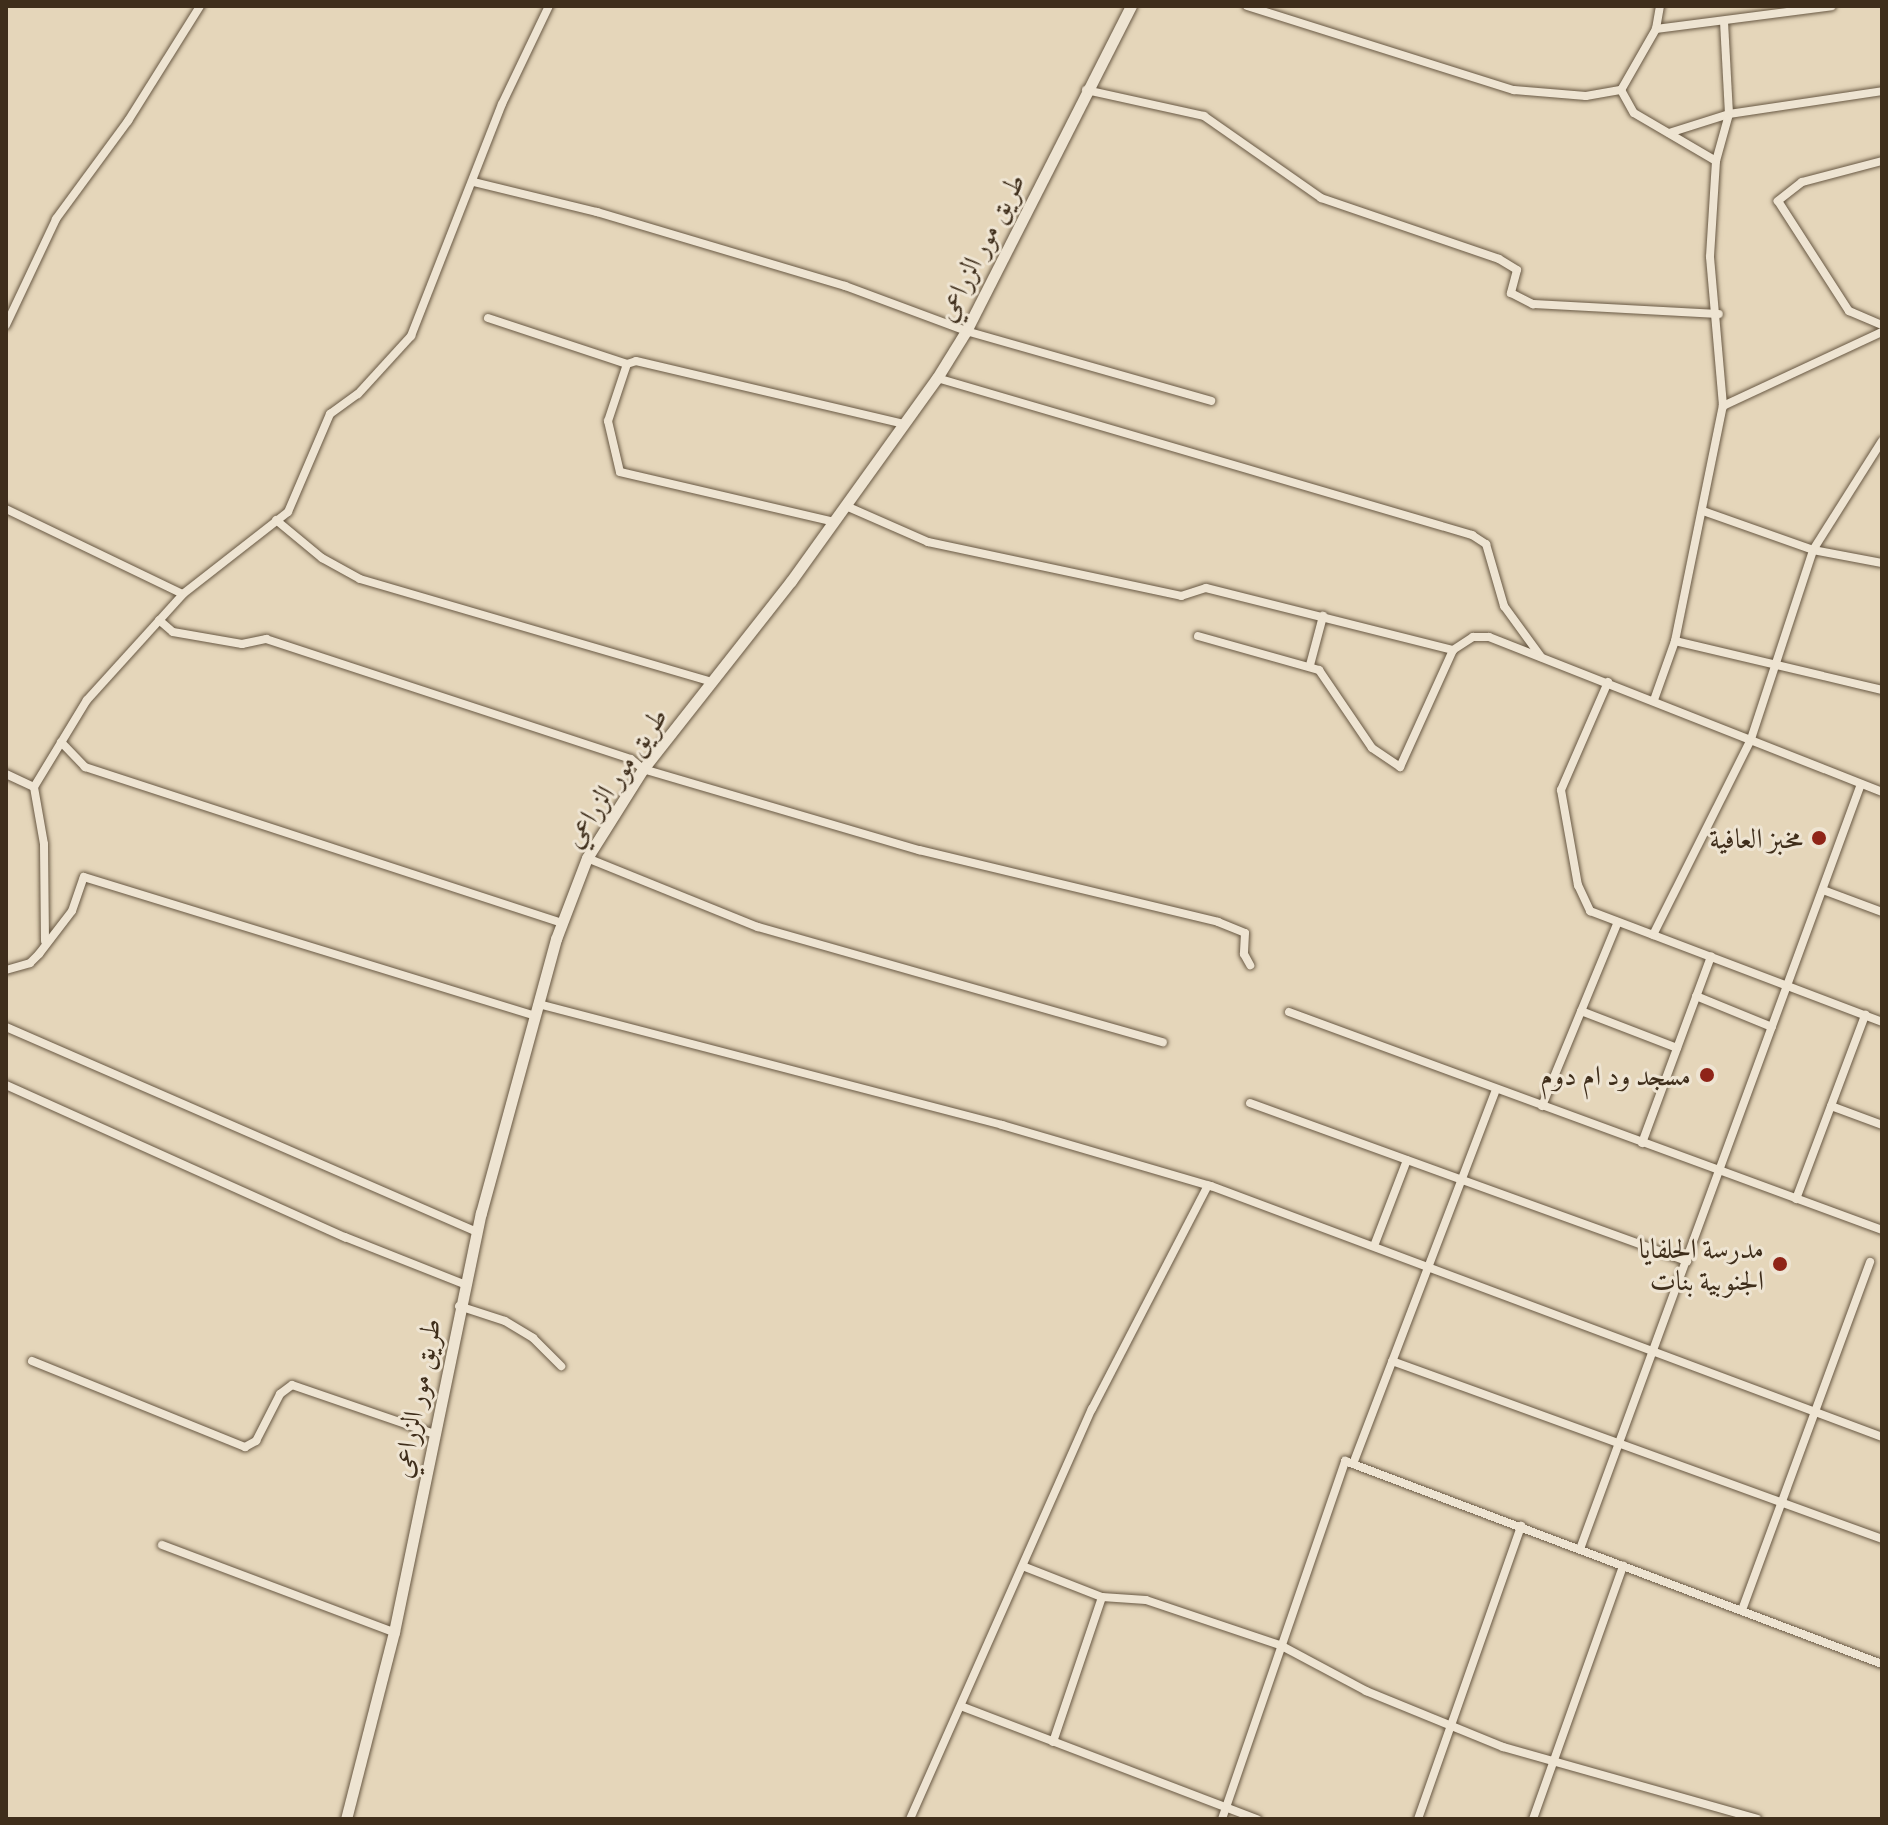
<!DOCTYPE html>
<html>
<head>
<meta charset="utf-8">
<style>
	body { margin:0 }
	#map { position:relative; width:1888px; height:1825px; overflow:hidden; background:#e5d6ba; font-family:"EB Garamond",Amiri,serif }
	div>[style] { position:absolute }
	.roads { filter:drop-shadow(0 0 2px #685843) drop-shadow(0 0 2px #685843) }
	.minor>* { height:8px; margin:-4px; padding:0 4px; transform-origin:4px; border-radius:4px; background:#eee4d2 }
	.tertiary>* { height:11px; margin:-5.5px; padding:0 5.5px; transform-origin:5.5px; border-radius:5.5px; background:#eee4d2 }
	.dots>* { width:22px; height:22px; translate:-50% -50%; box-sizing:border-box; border:4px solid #eee4d2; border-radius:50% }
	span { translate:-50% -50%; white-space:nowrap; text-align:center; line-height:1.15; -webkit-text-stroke:6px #eee4d2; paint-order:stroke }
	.street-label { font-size:28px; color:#3f2e1b }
	.poi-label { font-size:28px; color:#3f2e1b }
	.right { translate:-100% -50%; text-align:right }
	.frame { position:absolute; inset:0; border:8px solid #3f2e1b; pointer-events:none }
</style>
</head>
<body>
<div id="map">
	<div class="roads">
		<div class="minor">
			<div style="left:1247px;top:6px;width:280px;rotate:17.5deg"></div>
			<div style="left:1514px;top:90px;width:72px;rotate:4.8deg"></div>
			<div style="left:1586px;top:96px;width:36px;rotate:-10deg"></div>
			<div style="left:1660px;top:6px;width:23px;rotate:100deg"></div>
			<div style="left:1656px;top:29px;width:70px;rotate:119.8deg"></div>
			<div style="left:1621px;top:90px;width:26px;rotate:61deg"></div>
			<div style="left:1634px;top:113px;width:95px;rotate:30.3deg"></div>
			<div style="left:1716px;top:161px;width:96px;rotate:93.6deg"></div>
			<div style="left:1710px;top:257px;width:150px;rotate:85deg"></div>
			<div style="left:1656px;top:29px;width:177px;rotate:-7.4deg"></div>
			<div style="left:1086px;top:90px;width:121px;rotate:12.4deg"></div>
			<div style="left:1204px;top:116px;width:143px;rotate:35deg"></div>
			<div style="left:1321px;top:198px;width:188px;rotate:18.9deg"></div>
			<div style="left:1499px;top:259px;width:21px;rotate:31deg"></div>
			<div style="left:1517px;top:270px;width:24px;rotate:105deg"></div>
			<div style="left:1511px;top:293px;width:25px;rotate:27deg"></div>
			<div style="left:1533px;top:304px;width:186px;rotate:3.1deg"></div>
			<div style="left:1669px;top:133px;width:63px;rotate:-17.6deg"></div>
			<div style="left:1729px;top:114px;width:155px;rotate:-8.5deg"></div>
			<div style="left:1716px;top:161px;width:49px;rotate:-74.5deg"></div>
			<div style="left:1729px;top:114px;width:93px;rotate:-93.1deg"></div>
			<div style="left:1882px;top:161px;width:83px;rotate:165.3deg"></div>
			<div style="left:1802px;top:182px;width:31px;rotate:142deg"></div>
			<div style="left:1778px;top:201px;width:131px;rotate:57.2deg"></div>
			<div style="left:1849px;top:311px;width:36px;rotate:23deg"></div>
			<div style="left:474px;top:182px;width:127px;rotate:13.7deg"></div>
			<div style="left:597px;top:212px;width:259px;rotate:16.6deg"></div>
			<div style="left:845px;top:286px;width:129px;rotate:20.4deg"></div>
			<div style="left:966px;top:331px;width:255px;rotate:15.9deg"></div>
			<div style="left:488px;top:318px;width:146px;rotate:18.3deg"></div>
			<div style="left:627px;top:364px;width:9px;rotate:-18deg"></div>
			<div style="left:636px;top:361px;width:276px;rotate:13.2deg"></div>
			<div style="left:6px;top:325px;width:117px;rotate:-64.7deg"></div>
			<div style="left:56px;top:219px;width:122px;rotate:-53.7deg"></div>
			<div style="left:128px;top:121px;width:136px;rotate:-57.9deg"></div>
			<div style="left:627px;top:364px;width:60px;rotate:108.4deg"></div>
			<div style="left:608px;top:421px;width:52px;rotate:76.8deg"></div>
			<div style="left:620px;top:472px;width:221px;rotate:13.1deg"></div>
			<div style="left:937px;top:378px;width:558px;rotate:16.35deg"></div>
			<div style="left:1472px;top:535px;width:17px;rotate:33deg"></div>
			<div style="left:1486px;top:544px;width:65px;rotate:73.8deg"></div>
			<div style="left:1504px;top:606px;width:63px;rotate:54deg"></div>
			<div style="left:846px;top:506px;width:90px;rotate:23.7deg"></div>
			<div style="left:928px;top:542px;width:259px;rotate:12deg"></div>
			<div style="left:1181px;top:596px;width:26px;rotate:-18deg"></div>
			<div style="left:1206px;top:588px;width:255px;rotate:14.1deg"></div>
			<div style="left:6px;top:509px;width:196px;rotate:25.7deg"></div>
			<div style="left:1703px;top:511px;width:117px;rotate:19.5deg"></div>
			<div style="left:1813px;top:550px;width:70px;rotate:10.7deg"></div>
			<div style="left:276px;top:520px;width:60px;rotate:39.6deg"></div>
			<div style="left:322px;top:558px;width:43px;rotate:28.9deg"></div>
			<div style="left:360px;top:579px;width:367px;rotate:16.3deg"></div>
			<div style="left:159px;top:620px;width:18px;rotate:41deg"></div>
			<div style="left:173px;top:632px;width:70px;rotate:9.9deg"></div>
			<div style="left:242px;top:644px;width:25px;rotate:-12deg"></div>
			<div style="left:266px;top:639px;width:384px;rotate:18.2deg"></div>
			<div style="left:631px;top:759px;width:16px;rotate:40deg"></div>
			<div style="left:643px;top:769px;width:288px;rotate:16.4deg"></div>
			<div style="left:919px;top:850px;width:308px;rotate:13.5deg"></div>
			<div style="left:1218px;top:922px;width:29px;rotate:22deg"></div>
			<div style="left:1245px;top:933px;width:21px;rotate:93deg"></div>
			<div style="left:1244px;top:954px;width:13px;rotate:61deg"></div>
			<div style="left:1198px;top:636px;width:126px;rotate:15.7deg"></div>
			<div style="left:1319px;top:670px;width:94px;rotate:55.8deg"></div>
			<div style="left:1372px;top:748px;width:34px;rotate:34deg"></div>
			<div style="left:1400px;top:767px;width:128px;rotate:-65.6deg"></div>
			<div style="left:1453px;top:650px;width:24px;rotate:-33deg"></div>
			<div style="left:1473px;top:637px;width:16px"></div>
			<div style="left:1489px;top:637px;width:422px;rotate:21.5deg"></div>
			<div style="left:1675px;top:641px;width:213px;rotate:13.3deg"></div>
			<div style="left:1310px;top:665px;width:51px;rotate:-75.1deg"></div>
			<div style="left:1608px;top:682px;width:118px;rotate:113.5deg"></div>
			<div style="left:1561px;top:790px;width:97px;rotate:79.9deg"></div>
			<div style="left:1578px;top:885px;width:29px;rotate:65deg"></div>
			<div style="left:1590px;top:911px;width:312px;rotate:20.8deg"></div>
			<div style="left:1654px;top:700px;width:63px;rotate:-70.4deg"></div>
			<div style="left:1675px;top:641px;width:240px;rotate:-78.5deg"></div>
			<div style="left:1723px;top:406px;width:175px;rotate:-25deg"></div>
			<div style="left:61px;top:742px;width:35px;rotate:46deg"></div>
			<div style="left:85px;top:767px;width:502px;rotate:18.11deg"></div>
			<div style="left:6px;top:774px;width:31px;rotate:25deg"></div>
			<div style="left:587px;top:858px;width:184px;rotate:22deg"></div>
			<div style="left:758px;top:927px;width:421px;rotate:15.9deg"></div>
			<div style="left:1823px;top:890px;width:63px;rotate:20.4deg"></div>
			<div style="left:1653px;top:935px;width:219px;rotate:-63.4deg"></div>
			<div style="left:1751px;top:739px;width:199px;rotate:-71.8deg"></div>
			<div style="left:1813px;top:550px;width:129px;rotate:-57.7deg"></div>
			<div style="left:45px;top:941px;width:97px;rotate:-90.6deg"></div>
			<div style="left:44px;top:844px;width:58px;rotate:-100deg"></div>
			<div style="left:34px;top:787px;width:102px;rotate:-58.7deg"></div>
			<div style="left:87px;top:700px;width:143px;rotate:-47.8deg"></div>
			<div style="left:183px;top:594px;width:133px;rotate:-38deg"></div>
			<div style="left:288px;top:512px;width:107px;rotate:-66.8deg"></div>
			<div style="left:330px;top:414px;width:34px;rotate:-36deg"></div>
			<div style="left:358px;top:394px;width:79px;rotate:-47.6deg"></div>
			<div style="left:411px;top:336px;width:249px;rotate:-68.6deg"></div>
			<div style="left:502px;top:104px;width:109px;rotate:-64.4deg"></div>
			<div style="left:6px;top:970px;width:25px;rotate:-16deg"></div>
			<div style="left:30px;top:963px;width:13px;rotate:-45deg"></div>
			<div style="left:39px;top:954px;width:54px;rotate:-52.5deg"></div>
			<div style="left:72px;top:911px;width:36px;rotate:-71deg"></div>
			<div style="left:84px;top:877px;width:472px;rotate:17.1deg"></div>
			<div style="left:1696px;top:996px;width:82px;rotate:22.2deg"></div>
			<div style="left:538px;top:1004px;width:480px;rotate:14.6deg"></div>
			<div style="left:1002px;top:1125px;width:218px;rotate:16.3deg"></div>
			<div style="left:1211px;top:1186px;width:716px;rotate:20.51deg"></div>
			<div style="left:1581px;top:1011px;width:103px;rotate:21.1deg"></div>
			<div style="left:1289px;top:1012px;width:632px;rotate:20.18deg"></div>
			<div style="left:6px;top:1027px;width:514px;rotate:23.52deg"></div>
			<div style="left:6px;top:1085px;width:372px;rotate:24.2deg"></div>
			<div style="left:345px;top:1237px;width:128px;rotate:21.6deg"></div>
			<div style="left:1250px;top:1103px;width:465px;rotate:19.9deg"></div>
			<div style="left:1542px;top:1106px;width:199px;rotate:-67.6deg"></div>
			<div style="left:1831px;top:1106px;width:54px;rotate:20.4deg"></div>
			<div style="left:1642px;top:1143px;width:199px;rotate:-69.7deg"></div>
			<div style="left:1796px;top:1199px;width:197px;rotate:-69.4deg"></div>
			<div style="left:1374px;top:1246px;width:92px;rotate:-69deg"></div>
			<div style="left:459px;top:1306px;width:48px;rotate:18.1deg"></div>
			<div style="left:505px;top:1321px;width:33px;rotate:31deg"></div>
			<div style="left:533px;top:1338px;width:40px;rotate:45deg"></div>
			<div style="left:32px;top:1361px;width:230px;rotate:22deg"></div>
			<div style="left:245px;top:1447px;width:13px;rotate:-29deg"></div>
			<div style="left:256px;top:1441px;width:53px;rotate:-62.9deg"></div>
			<div style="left:280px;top:1394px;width:15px;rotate:-37deg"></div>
			<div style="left:292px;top:1385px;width:150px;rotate:19deg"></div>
			<div style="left:1392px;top:1361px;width:521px;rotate:19.96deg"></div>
			<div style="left:1353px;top:1464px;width:401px;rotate:-69.1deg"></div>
			<div style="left:162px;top:1545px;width:248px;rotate:20.6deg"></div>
			<div style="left:1580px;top:1549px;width:815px;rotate:-69.83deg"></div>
			<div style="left:1025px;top:1567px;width:83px;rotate:21.3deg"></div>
			<div style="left:1102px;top:1597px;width:44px;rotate:3.9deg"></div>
			<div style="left:1146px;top:1600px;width:141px;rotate:18.6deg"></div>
			<div style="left:1280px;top:1645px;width:98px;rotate:28.1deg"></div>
			<div style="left:1366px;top:1691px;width:148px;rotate:22.2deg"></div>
			<div style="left:1503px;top:1747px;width:264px;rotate:15.8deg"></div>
			<div style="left:1742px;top:1610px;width:371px;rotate:-69.8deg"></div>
			<div style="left:963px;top:1707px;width:315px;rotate:20.9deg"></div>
			<div style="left:1053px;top:1742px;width:153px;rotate:-71.3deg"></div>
			<div style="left:910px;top:1819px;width:449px;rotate:-66.1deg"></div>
			<div style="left:1092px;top:1409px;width:252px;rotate:-62.6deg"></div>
			<div style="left:1222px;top:1819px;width:379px;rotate:-71deg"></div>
			<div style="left:1345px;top:1461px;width:574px;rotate:20.71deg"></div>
			<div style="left:1418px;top:1819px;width:311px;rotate:-70.6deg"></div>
			<div style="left:1533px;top:1819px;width:269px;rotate:-70.4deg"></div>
		</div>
		<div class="tertiary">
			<div style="left:346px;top:1819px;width:193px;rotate:-75.6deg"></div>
			<div style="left:394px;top:1632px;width:428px;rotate:-78.3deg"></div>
			<div style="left:481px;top:1213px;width:284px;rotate:-74.7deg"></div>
			<div style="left:556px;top:939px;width:87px;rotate:-69.1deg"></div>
			<div style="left:587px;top:858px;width:105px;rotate:-57.8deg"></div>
			<div style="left:643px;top:769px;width:239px;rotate:-51.8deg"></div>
			<div style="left:791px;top:581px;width:250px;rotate:-54.3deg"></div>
			<div style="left:937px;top:378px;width:55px;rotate:-58.3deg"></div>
			<div style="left:966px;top:331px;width:364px;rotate:-63.1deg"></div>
		</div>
	</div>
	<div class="dots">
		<div style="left:1819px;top:838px;background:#8f2418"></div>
		<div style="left:1707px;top:1075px;background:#8f2418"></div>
		<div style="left:1780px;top:1264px;background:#8f2418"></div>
	</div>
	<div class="street-label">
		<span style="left:980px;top:247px;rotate:-63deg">طريق مور الزراعي</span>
		<span style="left:615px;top:777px;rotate:-56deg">طريق مور الزراعي</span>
		<span style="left:416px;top:1398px;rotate:-79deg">طريق مور الزراعي</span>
	</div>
	<div class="poi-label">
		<span class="right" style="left:1803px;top:838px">مخبز العافية</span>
		<span class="right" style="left:1691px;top:1075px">مسجد ود ام دوم</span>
		<span class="right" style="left:1764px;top:1264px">مدرسة الحلفايا<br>الجنوبية بنات</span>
	</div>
	<div class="frame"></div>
</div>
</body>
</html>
